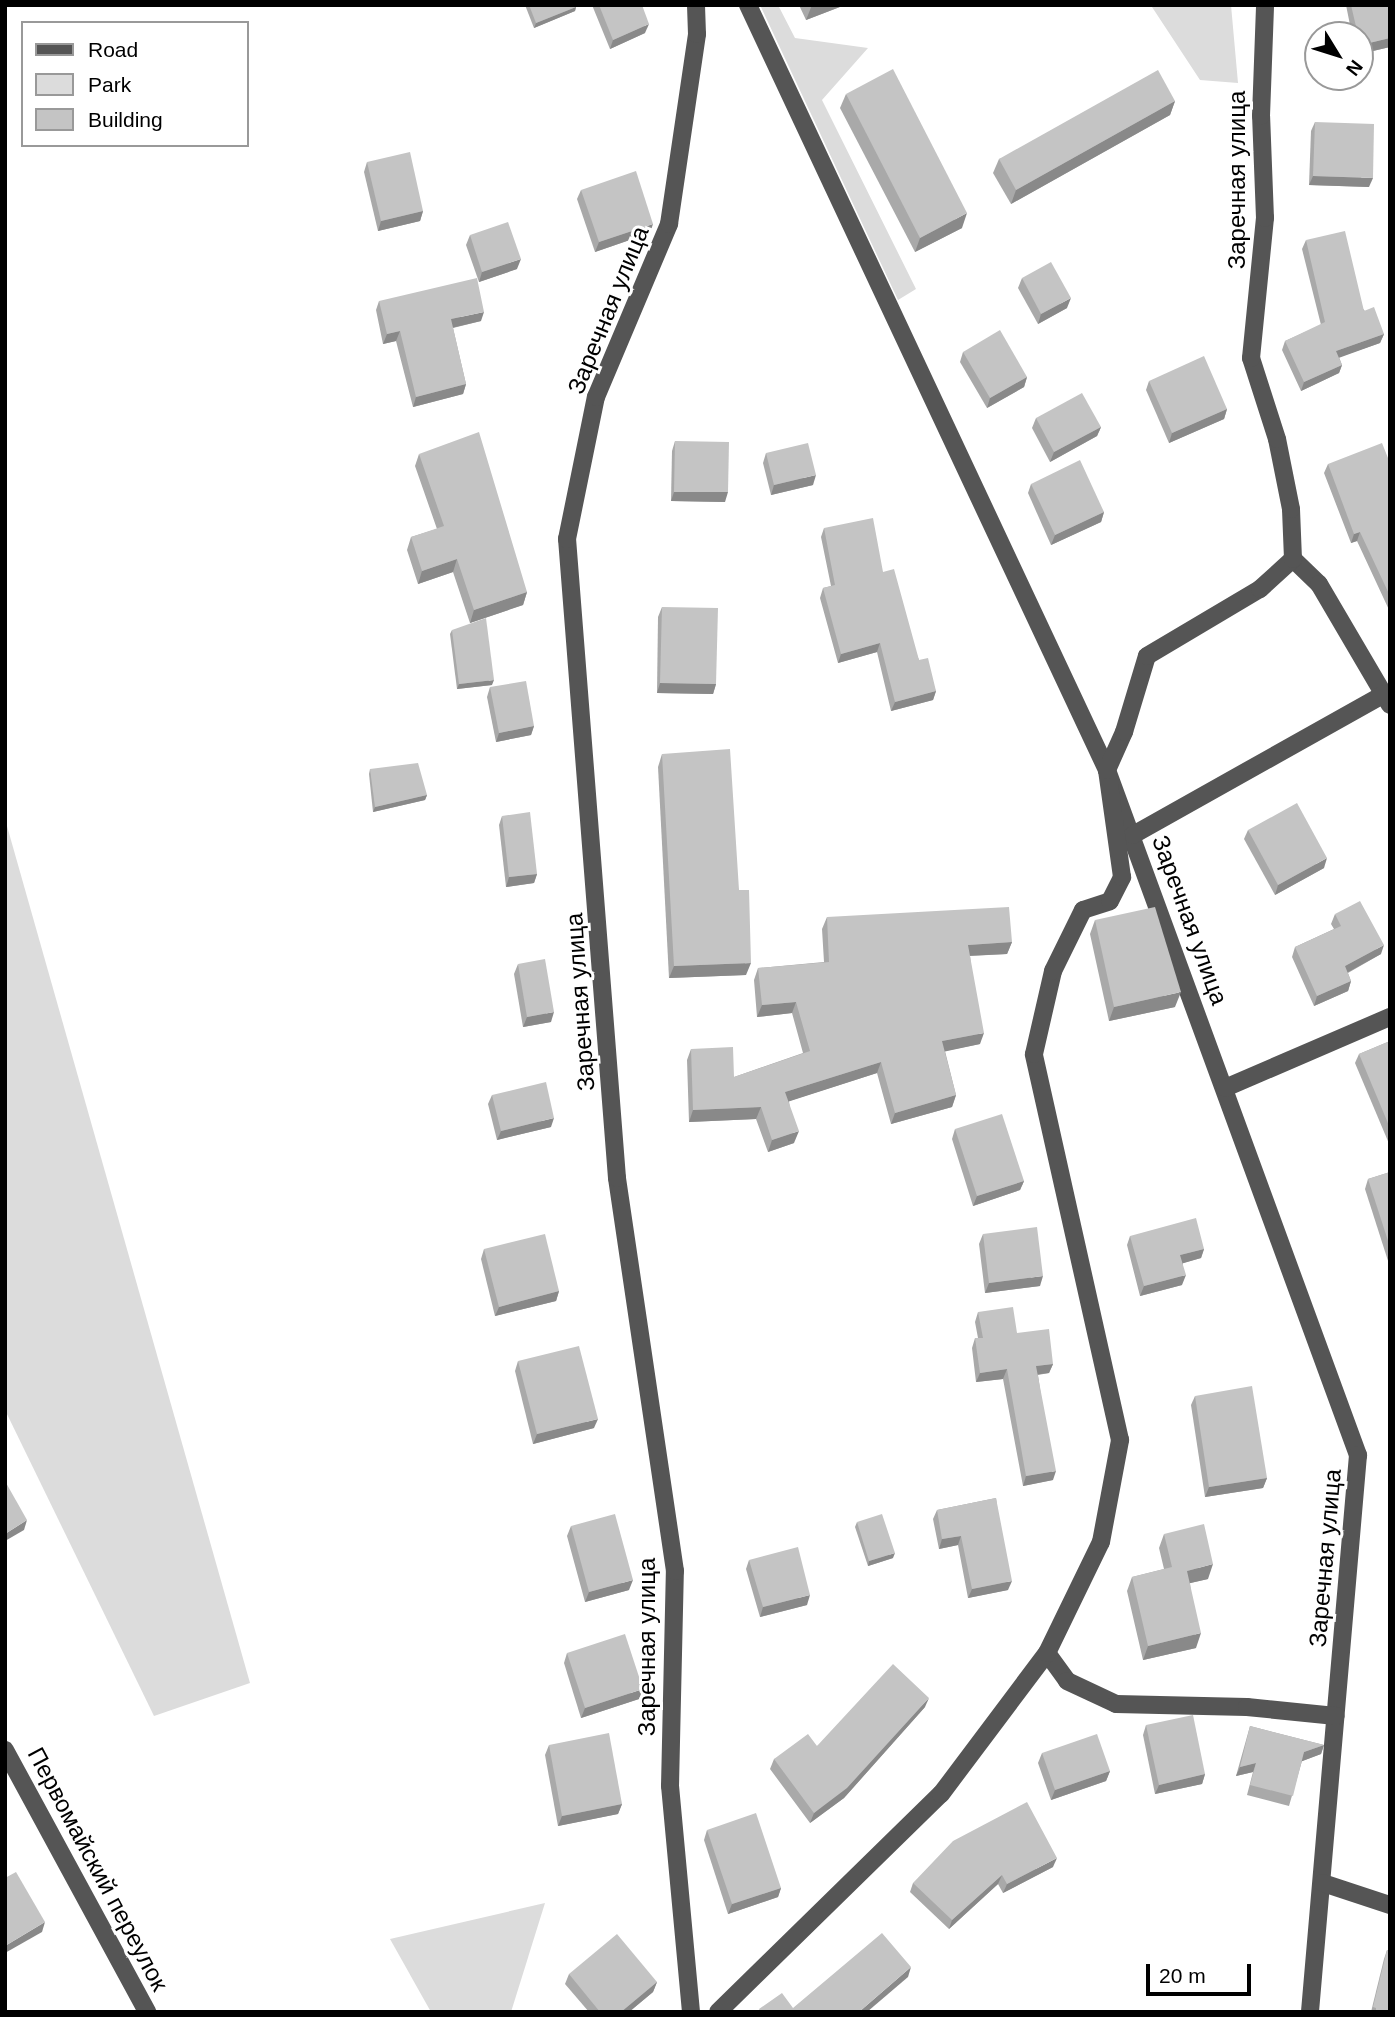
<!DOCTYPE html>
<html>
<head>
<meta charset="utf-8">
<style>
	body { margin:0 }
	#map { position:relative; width:1395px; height:2017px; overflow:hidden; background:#fff; font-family:Arial,sans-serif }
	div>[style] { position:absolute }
	.green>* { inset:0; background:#dcdcdc }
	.minor>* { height:18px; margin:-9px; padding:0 9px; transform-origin:9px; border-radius:9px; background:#555 }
	.wall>* { inset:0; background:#a9a9a9 }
	.shaded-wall>* { inset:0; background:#898989 }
	.building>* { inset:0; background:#c4c4c4 }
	span { translate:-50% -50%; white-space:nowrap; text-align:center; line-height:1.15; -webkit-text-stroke:6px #fff; paint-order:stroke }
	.street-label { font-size:24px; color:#000 }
	.frame { position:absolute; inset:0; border:7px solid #000; pointer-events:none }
	.legend { position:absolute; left:21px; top:21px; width:228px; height:126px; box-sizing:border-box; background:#fff; border:2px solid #999; margin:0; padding:9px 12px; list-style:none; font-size:21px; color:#000 }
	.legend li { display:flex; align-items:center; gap:14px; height:35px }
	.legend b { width:35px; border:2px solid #999 }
	.north { position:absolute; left:1304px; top:21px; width:70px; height:70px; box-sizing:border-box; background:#fff; border:2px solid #999; border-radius:50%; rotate:128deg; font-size:19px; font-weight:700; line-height:28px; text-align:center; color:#000 }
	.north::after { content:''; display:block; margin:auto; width:24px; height:32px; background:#000; clip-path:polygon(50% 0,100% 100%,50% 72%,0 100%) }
	.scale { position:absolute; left:1146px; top:1964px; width:105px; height:32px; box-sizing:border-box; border:4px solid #000; border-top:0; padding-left:9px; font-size:21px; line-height:24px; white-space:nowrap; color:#000; -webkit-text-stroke:5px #fff; paint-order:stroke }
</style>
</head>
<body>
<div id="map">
	<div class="green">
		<div style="clip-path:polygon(760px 5px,778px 5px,795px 38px,868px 48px,822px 100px,916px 289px,898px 300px)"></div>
		<div style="clip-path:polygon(1135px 5px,1231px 5px,1238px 83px,1200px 80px,1152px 7px)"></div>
		<div style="clip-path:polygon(5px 819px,250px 1683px,154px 1716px,5px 1410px)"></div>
		<div style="clip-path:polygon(545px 1903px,511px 2012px,431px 2012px,390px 1939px)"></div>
	</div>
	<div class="minor">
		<div style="left:748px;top:5px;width:845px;rotate:64.86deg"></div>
		<div style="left:1107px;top:770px;width:730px;rotate:69.88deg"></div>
		<div style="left:1358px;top:1455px;width:559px;rotate:94.93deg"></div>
		<div style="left:1293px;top:559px;width:36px;rotate:44deg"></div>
		<div style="left:1319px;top:584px;width:140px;rotate:59.6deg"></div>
		<div style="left:1133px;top:835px;width:288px;rotate:-29.3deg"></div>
		<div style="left:1225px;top:1088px;width:180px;rotate:-23.3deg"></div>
		<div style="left:1047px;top:1653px;width:34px;rotate:54deg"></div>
		<div style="left:1067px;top:1681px;width:54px;rotate:25.1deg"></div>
		<div style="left:1116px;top:1704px;width:131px;rotate:1.3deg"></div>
		<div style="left:1247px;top:1707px;width:89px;rotate:5.8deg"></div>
		<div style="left:5px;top:1750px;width:298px;rotate:61.5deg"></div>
		<div style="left:1323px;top:1883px;width:71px;rotate:18.2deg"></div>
		<div style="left:691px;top:2012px;width:227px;rotate:-95.3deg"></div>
		<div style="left:670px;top:1786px;width:215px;rotate:-88.7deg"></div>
		<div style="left:675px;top:1571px;width:397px;rotate:-98.4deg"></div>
		<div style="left:617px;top:1178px;width:641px;rotate:-94.47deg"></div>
		<div style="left:567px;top:539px;width:145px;rotate:-78.5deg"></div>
		<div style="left:596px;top:397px;width:188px;rotate:-67.1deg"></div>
		<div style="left:669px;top:224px;width:192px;rotate:-81.6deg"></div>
		<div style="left:697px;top:34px;width:29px;rotate:-92deg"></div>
		<div style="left:718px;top:2012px;width:312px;rotate:-44.4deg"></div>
		<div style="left:941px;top:1794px;width:176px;rotate:-53.1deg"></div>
		<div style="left:1047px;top:1653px;width:123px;rotate:-64.1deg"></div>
		<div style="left:1101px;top:1542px;width:104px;rotate:-79.4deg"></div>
		<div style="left:1120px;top:1440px;width:395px;rotate:-102.6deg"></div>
		<div style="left:1034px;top:1054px;width:85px;rotate:-77.1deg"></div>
		<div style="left:1053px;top:971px;width:68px;rotate:-63.8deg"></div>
		<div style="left:1083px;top:910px;width:28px;rotate:-18deg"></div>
		<div style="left:1110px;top:901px;width:27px;rotate:-63deg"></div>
		<div style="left:1122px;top:877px;width:108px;rotate:-98deg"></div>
		<div style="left:1107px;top:770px;width:42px;rotate:-65.9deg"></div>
		<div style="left:1124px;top:732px;width:79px;rotate:-73.2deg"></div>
		<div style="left:1147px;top:656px;width:131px;rotate:-30.7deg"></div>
		<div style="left:1260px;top:589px;width:45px;rotate:-42.3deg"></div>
		<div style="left:1293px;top:559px;width:50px;rotate:-92.3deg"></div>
		<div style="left:1291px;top:509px;width:71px;rotate:-101.3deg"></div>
		<div style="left:1277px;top:439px;width:85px;rotate:-107.8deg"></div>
		<div style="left:1251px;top:358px;width:141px;rotate:-84.3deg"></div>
		<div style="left:1265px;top:218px;width:102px;rotate:-92.2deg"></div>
		<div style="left:1261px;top:116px;width:111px;rotate:-87.9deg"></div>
	</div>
	<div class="wall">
		<div style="clip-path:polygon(525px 5px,576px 5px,576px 7px,575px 11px,534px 28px)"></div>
		<div style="clip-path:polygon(592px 5px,642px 5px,645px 33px,610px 49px)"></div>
		<div style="clip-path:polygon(799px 5px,845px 5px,806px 20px)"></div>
		<div style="clip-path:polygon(1346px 5px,1390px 5px,1390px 47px,1360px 54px,1360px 35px,1352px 35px)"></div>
		<div style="clip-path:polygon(846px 94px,962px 228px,915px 252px,840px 108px)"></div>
		<div style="clip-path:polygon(1175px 101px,1170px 115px,1011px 204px,993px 173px,999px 159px)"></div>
		<div style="clip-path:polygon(1315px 122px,1369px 187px,1309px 185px,1311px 131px)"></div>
		<div style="clip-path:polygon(367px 162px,423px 211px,420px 221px,378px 231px,364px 172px)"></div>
		<div style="clip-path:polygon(581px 190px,650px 233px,595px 252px,577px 199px)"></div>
		<div style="clip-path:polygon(470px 235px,517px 269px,479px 282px,466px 245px)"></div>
		<div style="clip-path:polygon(1306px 240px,1384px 334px,1380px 343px,1339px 357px,1342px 365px,1339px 373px,1301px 391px,1282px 350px,1285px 341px,1321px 325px,1302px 249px)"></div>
		<div style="clip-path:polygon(1022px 278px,1067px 308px,1038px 324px,1018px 288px)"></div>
		<div style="clip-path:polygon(379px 301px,481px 321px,453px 328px,466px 384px,463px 394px,413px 407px,396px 341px,383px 344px,376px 310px)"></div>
		<div style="clip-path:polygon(963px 352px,1027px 377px,1024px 387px,987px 408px,960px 362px)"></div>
		<div style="clip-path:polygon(1149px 381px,1227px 409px,1224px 419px,1169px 443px,1146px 390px)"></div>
		<div style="clip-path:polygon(1036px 418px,1101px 427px,1097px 436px,1050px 462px,1032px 428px)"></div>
		<div style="clip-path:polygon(675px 441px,725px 502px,671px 501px,672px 451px)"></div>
		<div style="clip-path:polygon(766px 453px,813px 485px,771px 495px,763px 463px)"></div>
		<div style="clip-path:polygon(419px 454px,527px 592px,523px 605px,470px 623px,453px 572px,418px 584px,407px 550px,411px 537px,437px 529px,415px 466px)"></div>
		<div style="clip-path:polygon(1390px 463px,1390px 612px,1357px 541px,1351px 543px,1324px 473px,1328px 464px)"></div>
		<div style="clip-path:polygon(1031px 484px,1104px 512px,1101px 522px,1051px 545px,1028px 493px)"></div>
		<div style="clip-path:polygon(824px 528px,883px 572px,919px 660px,936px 691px,933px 700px,891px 711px,877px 652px,838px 663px,820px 598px,823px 588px,831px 586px,821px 537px)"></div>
		<div style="clip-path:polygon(662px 607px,716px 684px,713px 694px,657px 693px,658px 617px)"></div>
		<div style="clip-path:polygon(452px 630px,492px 685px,457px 689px,450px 634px)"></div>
		<div style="clip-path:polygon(490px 687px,534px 726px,531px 735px,496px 742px,487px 697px)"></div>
		<div style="clip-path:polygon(662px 754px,739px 890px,746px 975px,669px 978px,658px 767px)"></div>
		<div style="clip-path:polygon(370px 769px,427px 795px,425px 800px,373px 812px,369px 774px)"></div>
		<div style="clip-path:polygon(502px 816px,537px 874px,534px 883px,506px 887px,499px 825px)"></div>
		<div style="clip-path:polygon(1248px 830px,1324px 868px,1275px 895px,1244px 839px)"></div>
		<div style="clip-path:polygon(1335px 914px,1381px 954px,1348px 973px,1351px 981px,1348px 991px,1314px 1006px,1292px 957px,1295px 947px,1334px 929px,1331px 924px)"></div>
		<div style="clip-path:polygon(827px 917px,1012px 942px,1007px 954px,970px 956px,980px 1044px,945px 1051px,956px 1095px,952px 1107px,891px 1124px,877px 1073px,789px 1101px,794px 1143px,768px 1152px,756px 1119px,689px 1122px,687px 1060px,691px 1049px,734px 1077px,803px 1053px,792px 1013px,757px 1017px,754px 980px,758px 968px,824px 962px,822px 929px)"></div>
		<div style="clip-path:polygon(1095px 920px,1175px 1007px,1109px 1021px,1090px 934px)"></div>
		<div style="clip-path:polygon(518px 964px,551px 1022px,523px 1027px,514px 974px)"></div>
		<div style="clip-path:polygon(1390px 1041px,1390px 1146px,1355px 1063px,1359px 1054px)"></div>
		<div style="clip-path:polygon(492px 1095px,551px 1127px,497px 1140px,488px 1104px)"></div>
		<div style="clip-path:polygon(955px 1129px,1024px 1181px,1020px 1190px,973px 1206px,952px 1139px)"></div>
		<div style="clip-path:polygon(1390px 1172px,1390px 1263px,1389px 1264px,1365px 1189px,1368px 1179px)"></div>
		<div style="clip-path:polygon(983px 1234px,1040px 1286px,985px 1293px,979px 1244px)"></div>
		<div style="clip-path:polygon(1130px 1236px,1204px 1249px,1201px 1258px,1183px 1263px,1182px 1285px,1140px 1296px,1127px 1245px)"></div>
		<div style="clip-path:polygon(484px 1249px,559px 1291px,556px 1301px,495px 1316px,481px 1259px)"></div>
		<div style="clip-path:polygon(978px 1312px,1017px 1333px,1053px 1364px,1049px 1373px,1038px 1375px,1053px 1480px,1023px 1486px,1003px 1379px,976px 1382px,972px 1348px,975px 1338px,978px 1338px,975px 1322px)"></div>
		<div style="clip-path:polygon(518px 1361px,594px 1428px,533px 1444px,515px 1371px)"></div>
		<div style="clip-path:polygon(1195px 1396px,1267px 1478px,1263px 1488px,1205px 1497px,1191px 1405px)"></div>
		<div style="clip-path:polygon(996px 1498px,1008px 1590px,968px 1598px,958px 1545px,939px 1549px,933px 1519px,937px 1510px)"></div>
		<div style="clip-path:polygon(857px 1522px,893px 1558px,868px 1566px,855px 1527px)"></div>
		<div style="clip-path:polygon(571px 1526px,629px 1590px,585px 1602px,567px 1536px)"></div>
		<div style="clip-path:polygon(1164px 1534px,1208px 1579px,1190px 1583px,1196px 1648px,1143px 1660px,1127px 1591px,1132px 1577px,1164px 1569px,1159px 1548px)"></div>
		<div style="clip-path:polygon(749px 1560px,807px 1605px,760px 1617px,746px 1569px)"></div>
		<div style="clip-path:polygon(567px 1653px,639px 1699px,581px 1718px,564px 1663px)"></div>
		<div style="clip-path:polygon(925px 1707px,844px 1798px,810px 1823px,770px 1769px,774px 1759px,817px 1746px)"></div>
		<div style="clip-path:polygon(1146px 1725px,1205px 1774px,1202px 1784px,1155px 1794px,1143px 1735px)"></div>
		<div style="clip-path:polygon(1250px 1726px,1324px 1745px,1321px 1754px,1302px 1761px,1289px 1806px,1247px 1795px,1253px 1772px,1236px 1776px)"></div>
		<div style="clip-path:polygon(549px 1745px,622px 1804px,618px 1814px,558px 1826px,545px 1755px)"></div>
		<div style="clip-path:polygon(1042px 1753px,1110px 1771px,1106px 1781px,1051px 1800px,1038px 1763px)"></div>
		<div style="clip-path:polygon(707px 1830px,781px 1888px,778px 1897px,728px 1914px,704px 1840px)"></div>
		<div style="clip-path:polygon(1053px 1867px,1003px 1893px,998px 1884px,949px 1929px,910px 1892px,913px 1883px)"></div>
		<div style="clip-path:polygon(1387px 1950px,1390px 2012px,1371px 2012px,1384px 1959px)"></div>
		<div style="clip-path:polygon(569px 1974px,657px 1982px,653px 1992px,629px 2012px,589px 2012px,565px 1984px)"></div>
	</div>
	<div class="shaded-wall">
		<div style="clip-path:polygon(812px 5px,845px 5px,806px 20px)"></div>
		<div style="clip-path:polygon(576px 7px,575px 11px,534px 28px,536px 23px)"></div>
		<div style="clip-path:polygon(649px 24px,645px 33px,610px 49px,613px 40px)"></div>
		<div style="clip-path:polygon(1390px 38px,1390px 47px,1360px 54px,1361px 45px)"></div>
		<div style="clip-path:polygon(1175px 101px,1170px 115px,1011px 204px,1016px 190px)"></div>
		<div style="clip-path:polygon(1313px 176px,1373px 178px,1369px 187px,1309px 185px)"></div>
		<div style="clip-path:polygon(423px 211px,420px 221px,378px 231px,381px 221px)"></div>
		<div style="clip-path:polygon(967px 213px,962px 228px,915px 252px,920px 238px)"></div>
		<div style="clip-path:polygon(653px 224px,650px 233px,595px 252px,599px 242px)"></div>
		<div style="clip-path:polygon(521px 259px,517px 269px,479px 282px,482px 272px)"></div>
		<div style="clip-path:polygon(1071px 298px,1067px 308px,1038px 324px,1041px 314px)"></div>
		<div style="clip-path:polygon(484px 312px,481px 321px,447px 329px,451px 319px)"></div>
		<div style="clip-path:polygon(400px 331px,396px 341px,383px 344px,387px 334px)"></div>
		<div style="clip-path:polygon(1384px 334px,1380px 343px,1333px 360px,1336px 351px)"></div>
		<div style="clip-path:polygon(1342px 365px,1339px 373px,1301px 391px,1304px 382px)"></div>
		<div style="clip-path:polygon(1027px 377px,1024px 387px,987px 408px,990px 398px)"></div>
		<div style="clip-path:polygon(466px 384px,463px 394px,413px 407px,416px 397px)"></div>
		<div style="clip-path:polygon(1227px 409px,1224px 419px,1169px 443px,1172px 433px)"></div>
		<div style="clip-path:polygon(1101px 427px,1097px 436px,1050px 462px,1054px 452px)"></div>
		<div style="clip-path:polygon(816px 475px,813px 485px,771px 495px,774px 485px)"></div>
		<div style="clip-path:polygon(674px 492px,728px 492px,725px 502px,671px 501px)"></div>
		<div style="clip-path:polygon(1104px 512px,1101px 522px,1051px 545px,1055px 535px)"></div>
		<div style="clip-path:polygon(1360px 532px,1357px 541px,1351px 543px,1354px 534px)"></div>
		<div style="clip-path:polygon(457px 559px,453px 572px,418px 584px,422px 571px)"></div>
		<div style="clip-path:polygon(527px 592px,523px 605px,470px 623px,474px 610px)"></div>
		<div style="clip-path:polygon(880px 643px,877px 652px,838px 663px,841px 654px)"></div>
		<div style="clip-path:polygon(494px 680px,492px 685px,457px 689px,459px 684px)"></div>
		<div style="clip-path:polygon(660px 683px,716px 684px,713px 694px,657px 693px)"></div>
		<div style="clip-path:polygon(936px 691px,933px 700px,891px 711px,895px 702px)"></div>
		<div style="clip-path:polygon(534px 726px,531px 735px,496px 742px,499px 733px)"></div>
		<div style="clip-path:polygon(427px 795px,425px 800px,373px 812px,375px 807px)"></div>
		<div style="clip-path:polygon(1327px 858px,1324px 868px,1275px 895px,1278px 885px)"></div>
		<div style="clip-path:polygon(537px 874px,534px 883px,506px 887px,509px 877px)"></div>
		<div style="clip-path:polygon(1012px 942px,1007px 954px,964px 956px,968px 945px)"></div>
		<div style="clip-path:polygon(1384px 945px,1381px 954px,1341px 976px,1345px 966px)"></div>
		<div style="clip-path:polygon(751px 963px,746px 975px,669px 978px,674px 966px)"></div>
		<div style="clip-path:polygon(1351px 981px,1348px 991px,1314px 1006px,1317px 996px)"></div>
		<div style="clip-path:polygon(1181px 992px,1175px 1007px,1109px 1021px,1114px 1007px)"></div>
		<div style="clip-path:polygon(796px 1002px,792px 1013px,757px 1017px,762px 1005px)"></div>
		<div style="clip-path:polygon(554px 1012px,551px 1022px,523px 1027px,527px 1017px)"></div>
		<div style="clip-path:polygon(984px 1033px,980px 1044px,938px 1053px,942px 1041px)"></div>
		<div style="clip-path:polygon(881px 1062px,877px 1073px,781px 1104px,785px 1092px)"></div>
		<div style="clip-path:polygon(956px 1095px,952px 1107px,891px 1124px,895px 1113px)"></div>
		<div style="clip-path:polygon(761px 1107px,756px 1119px,689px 1122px,693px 1110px)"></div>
		<div style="clip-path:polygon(554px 1118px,551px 1127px,497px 1140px,501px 1131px)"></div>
		<div style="clip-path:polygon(799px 1131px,794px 1143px,768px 1152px,772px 1140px)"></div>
		<div style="clip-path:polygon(1024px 1181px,1020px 1190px,973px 1206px,977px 1196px)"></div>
		<div style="clip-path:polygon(1204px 1249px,1201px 1258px,1177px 1265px,1180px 1255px)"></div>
		<div style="clip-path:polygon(1186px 1275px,1182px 1285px,1140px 1296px,1144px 1286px)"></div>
		<div style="clip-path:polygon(1043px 1276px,1040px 1286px,985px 1293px,989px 1283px)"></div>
		<div style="clip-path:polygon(559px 1291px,556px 1301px,495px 1316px,499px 1307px)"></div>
		<div style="clip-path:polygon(1053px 1364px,1049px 1373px,1033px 1375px,1036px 1366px)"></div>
		<div style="clip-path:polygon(1007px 1369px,1003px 1379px,976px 1382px,980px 1373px)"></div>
		<div style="clip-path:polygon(598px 1419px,594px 1428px,533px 1444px,537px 1434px)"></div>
		<div style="clip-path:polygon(1056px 1471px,1053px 1480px,1023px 1486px,1026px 1476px)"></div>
		<div style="clip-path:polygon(1267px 1478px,1263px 1488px,1205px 1497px,1209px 1487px)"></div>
		<div style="clip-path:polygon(27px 1520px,24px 1530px,5px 1541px,5px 1534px)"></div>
		<div style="clip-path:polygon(961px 1536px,958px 1545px,939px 1549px,942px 1539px)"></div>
		<div style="clip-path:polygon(895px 1553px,893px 1558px,868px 1566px,869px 1561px)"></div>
		<div style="clip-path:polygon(1213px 1564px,1208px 1579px,1182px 1585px,1187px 1571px)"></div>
		<div style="clip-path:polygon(633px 1580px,629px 1590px,585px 1602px,589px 1592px)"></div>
		<div style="clip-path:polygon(1012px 1581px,1008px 1590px,968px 1598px,972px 1589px)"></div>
		<div style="clip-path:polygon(810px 1595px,807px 1605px,760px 1617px,763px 1607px)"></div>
		<div style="clip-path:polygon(1201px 1633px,1196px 1648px,1143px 1660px,1148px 1646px)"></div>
		<div style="clip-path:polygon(643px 1689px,639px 1699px,581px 1718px,585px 1708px)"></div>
		<div style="clip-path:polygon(929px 1698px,925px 1707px,844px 1798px,810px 1823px,814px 1813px)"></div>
		<div style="clip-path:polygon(1324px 1745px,1321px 1754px,1300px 1762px,1304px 1752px)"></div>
		<div style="clip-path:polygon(1256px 1763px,1253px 1772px,1236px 1776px,1240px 1767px)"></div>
		<div style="clip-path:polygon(1110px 1771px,1106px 1781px,1051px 1800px,1055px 1790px)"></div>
		<div style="clip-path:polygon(1205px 1774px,1202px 1784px,1155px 1794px,1159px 1785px)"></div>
		<div style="clip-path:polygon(622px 1804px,618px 1814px,558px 1826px,562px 1816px)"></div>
		<div style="clip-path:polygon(1057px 1858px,1053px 1867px,1003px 1893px,1007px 1884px)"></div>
		<div style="clip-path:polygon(1002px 1875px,998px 1884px,949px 1929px,952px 1920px)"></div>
		<div style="clip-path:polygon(781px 1888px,778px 1897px,728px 1914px,732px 1904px)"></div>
		<div style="clip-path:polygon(45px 1922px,42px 1932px,5px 1953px,5px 1946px)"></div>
		<div style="clip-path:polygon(911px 1967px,908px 1977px,867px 2012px,859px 2012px)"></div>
		<div style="clip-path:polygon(657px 1982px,653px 1992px,629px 2012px,621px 2012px)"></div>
	</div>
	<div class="building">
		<div style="clip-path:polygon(529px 5px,576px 5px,576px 7px,536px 23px)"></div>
		<div style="clip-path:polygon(599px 5px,642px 5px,649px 24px,613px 40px)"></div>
		<div style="clip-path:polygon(1351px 5px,1390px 5px,1390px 38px,1361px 45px,1360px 35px,1358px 35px)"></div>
		<div style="clip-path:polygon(893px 69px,967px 213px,920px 238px,846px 94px)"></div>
		<div style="clip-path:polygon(1158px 70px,1175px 101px,1016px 190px,999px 159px)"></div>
		<div style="clip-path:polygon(1315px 122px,1374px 124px,1373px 178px,1313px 176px)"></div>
		<div style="clip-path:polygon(410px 152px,423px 211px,381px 221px,367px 162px)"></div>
		<div style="clip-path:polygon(636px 171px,653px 224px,599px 242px,581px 190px)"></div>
		<div style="clip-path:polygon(508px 222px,521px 259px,482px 272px,470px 235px)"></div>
		<div style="clip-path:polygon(1345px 231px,1364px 311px,1374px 307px,1384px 334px,1336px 351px,1342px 365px,1304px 382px,1285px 341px,1325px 322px,1306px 240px)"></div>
		<div style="clip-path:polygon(1051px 262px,1071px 298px,1041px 314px,1022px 278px)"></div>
		<div style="clip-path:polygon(477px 278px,484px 312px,451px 319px,466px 384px,416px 397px,400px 331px,387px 334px,379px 301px)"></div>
		<div style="clip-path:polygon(1000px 330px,1027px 377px,990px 398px,963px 352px)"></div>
		<div style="clip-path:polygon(1204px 356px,1227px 409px,1172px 433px,1149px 381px)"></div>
		<div style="clip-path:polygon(1082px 393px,1101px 427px,1054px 452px,1036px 418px)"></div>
		<div style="clip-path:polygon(479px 432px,527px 592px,474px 610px,457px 559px,422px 571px,411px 537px,444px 526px,419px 454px)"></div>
		<div style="clip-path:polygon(675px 441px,729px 442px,728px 492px,674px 492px)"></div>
		<div style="clip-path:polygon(808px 443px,816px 475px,774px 485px,766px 453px)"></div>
		<div style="clip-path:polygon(1382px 443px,1390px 463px,1390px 596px,1360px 532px,1354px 534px,1328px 464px)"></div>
		<div style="clip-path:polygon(1080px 460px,1104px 512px,1055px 535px,1031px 484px)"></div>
		<div style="clip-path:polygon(873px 518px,883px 572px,894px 569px,919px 660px,928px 658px,936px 691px,895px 702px,880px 643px,841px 654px,823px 588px,835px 585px,824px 528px)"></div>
		<div style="clip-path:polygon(662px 607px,718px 608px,716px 684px,660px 683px)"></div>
		<div style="clip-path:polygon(486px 618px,494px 680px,459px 684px,452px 630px)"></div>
		<div style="clip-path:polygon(526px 681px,534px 726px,499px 733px,490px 687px)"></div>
		<div style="clip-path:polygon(730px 749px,739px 890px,749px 890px,751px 963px,674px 966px,662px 754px)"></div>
		<div style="clip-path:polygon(418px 763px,427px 795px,375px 807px,370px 769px)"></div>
		<div style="clip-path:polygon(1297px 803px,1327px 858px,1278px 885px,1248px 830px)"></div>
		<div style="clip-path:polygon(530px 812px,537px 874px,509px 877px,502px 816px)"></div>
		<div style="clip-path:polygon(1360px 901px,1384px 945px,1345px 966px,1351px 981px,1317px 996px,1295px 947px,1341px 926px,1335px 914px)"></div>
		<div style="clip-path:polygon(1009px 907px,1012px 942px,968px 945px,984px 1033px,942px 1041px,956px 1095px,895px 1113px,881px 1062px,785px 1092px,799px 1131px,772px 1140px,761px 1107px,693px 1110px,691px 1049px,733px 1047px,734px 1077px,810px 1051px,796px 1002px,762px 1005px,758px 968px,829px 962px,827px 917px)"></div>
		<div style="clip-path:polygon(1155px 907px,1181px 992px,1114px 1007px,1095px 920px)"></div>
		<div style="clip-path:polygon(545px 959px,554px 1012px,527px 1017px,518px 964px)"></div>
		<div style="clip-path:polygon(1390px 1041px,1390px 1128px,1359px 1054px)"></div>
		<div style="clip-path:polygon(546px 1082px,554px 1118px,501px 1131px,492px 1095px)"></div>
		<div style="clip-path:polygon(1002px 1114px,1024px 1181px,977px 1196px,955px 1129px)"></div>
		<div style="clip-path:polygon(1390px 1172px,1390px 1247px,1368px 1179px)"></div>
		<div style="clip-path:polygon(1196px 1218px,1204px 1249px,1180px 1255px,1186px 1275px,1144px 1286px,1130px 1236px)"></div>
		<div style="clip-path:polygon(1037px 1227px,1043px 1276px,989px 1283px,983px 1234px)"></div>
		<div style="clip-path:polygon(545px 1234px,559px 1291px,499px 1307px,484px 1249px)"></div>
		<div style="clip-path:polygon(1013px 1307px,1017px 1333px,1049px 1329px,1053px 1364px,1036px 1366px,1056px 1471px,1026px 1476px,1007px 1369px,980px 1373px,975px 1338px,983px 1338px,978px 1312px)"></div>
		<div style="clip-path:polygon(579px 1346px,598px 1419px,537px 1434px,518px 1361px)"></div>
		<div style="clip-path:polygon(1252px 1386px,1267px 1478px,1209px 1487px,1195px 1396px)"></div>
		<div style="clip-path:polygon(5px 1481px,27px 1520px,5px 1534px)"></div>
		<div style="clip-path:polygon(996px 1498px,1012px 1581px,972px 1589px,961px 1536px,942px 1539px,937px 1510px)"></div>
		<div style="clip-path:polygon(615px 1514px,633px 1580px,589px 1592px,571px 1526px)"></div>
		<div style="clip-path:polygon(882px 1514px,895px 1553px,869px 1561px,857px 1522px)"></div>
		<div style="clip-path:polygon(1204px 1524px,1213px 1564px,1187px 1571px,1201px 1633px,1148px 1646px,1132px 1577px,1172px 1567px,1164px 1534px)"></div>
		<div style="clip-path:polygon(798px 1547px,810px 1595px,763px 1607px,749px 1560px)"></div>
		<div style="clip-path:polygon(625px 1634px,643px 1689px,585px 1708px,567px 1653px)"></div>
		<div style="clip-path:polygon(893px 1664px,929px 1698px,847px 1788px,814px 1813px,774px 1759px,808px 1734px,817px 1746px)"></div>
		<div style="clip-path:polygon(1193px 1715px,1205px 1774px,1159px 1785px,1146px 1725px)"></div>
		<div style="clip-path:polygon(1250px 1726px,1324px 1745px,1304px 1752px,1293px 1796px,1250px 1785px,1256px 1763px,1240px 1767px)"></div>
		<div style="clip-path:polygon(609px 1733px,622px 1804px,562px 1816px,549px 1745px)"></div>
		<div style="clip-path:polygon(1097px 1734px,1110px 1771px,1055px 1790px,1042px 1753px)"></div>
		<div style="clip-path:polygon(1027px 1802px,1057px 1858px,1007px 1884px,1002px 1875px,952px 1920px,913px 1883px,953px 1841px)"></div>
		<div style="clip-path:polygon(756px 1813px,781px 1888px,732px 1904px,707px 1830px)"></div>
		<div style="clip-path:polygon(16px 1872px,45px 1922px,5px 1946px,5px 1878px)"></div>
		<div style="clip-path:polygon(882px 1933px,911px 1967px,859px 2012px,760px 2012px,759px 2009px,782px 1993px,793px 2008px)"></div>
		<div style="clip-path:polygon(617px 1934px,657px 1982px,621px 2012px,600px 2012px,569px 1974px)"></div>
		<div style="clip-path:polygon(1387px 1950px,1390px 1950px,1390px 2012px,1376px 2012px,1376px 2008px,1373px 2007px)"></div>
	</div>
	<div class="street-label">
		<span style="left:1237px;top:180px;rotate:-90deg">Заречная улица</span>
		<span style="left:608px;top:310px;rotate:-68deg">Заречная улица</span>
		<span style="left:1190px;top:920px;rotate:70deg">Заречная улица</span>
		<span style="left:580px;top:1002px;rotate:-94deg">Заречная улица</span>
		<span style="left:1325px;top:1558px;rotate:-85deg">Заречная улица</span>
		<span style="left:647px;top:1647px;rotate:-90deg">Заречная улица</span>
		<span style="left:98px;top:1869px;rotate:62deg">Первомайский переулок</span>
	</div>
	<div class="frame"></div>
	<ul class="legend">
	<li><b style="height:9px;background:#555"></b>Road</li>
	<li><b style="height:19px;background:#dcdcdc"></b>Park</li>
	<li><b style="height:19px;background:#c4c4c4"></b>Building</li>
	</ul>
	<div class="north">N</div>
	<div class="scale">20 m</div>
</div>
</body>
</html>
